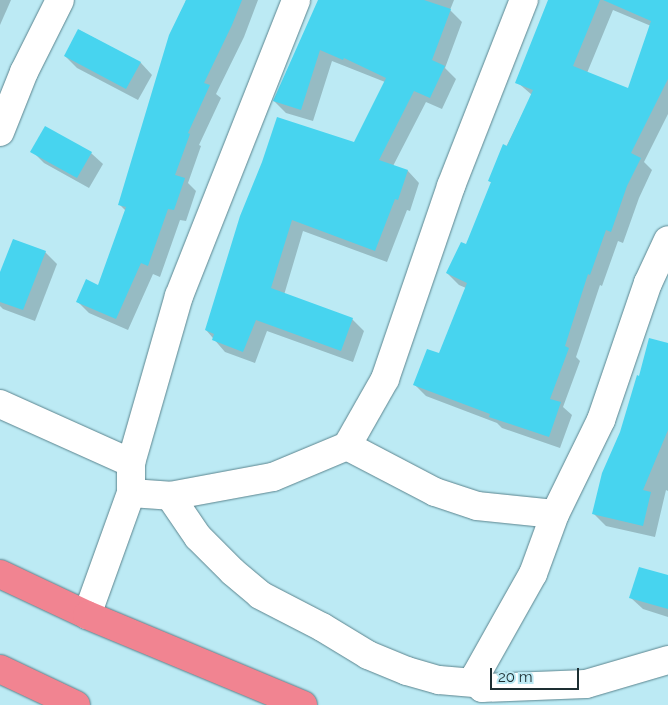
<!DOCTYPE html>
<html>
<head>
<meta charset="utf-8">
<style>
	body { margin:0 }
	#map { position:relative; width:668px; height:705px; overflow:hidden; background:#bceaf4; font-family:Raleway,sans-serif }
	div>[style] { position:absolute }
	.shadow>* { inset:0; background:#0003 }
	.building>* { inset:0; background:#47d4ef }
	.roads { filter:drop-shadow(0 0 1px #5a848e) drop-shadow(0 0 1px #5a848e) }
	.minor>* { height:28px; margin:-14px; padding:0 14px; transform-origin:14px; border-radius:14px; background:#fff }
	.highway>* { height:28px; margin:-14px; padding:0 14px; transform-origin:14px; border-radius:14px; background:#f18491 }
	span { translate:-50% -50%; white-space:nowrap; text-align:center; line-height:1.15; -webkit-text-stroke:4.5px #bceaf4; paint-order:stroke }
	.scale { position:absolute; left:490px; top:668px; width:89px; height:22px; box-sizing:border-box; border:2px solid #1d2f33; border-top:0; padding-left:6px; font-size:15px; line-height:18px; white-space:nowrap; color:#1d2f33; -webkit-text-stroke:4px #bceaf4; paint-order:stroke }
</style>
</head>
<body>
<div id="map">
	<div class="shadow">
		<div style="clip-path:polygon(0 0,11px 0,0 25px)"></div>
		<div style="clip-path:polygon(186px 0,258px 0,244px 37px,216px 94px,221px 98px,199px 145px,201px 146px,188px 183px,196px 191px,186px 221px,180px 220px,160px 277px,153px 274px,128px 330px,89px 313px,78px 302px,99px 286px,126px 211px,119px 204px)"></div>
		<div style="clip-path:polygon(320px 0,454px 0,450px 10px,462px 22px,445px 68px,456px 79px,442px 109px,426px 102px,393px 166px,408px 171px,419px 183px,410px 211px,407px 210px,387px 262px,303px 231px,284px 295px,352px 319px,364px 331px,353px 362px,267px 331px,255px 363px,225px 352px,206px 330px,241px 216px,354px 144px,385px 82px,332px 61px,313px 121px,286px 113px,274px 101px)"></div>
		<div style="clip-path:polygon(evenodd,562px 0,668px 0,668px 114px,644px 162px,652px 170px,639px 198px,623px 243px,618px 241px,602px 286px,600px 285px,576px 357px,580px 361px,563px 407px,572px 415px,560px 448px,502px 428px,497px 423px,426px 396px,414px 384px,440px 355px,466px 288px,459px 285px,447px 273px,467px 245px,492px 183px,489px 181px,532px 95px,517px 82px,562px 0,613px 10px,651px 26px,628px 90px,587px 73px,613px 10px)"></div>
		<div style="clip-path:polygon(79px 30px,141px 63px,152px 75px,138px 100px,77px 68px,65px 56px)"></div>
		<div style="clip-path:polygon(32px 151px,91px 153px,103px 164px,89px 188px,44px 163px)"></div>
		<div style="clip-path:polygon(45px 252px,57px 264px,35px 321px,3px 309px,0 306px,0 275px)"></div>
		<div style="clip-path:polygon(668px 344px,668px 491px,666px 490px,655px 537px,606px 526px,594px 514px)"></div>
		<div style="clip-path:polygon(668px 577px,668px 617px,643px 609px,631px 598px)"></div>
	</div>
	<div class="building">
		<div style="clip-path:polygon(186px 0,242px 0,232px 25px,204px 83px,210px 85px,188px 133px,190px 134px,175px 175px,185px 178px,174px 210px,168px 209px,148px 266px,141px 263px,116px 319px,76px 302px,86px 279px,98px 285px,126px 207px,118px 205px,169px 35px)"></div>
		<div style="clip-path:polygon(318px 0,424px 0,451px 9px,432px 60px,445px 66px,430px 98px,414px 91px,379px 160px,408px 170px,398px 200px,395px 199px,375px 251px,292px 220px,271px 288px,353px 318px,341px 351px,256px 320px,243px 352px,212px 340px,214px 334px,205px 330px,240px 216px,262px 162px,277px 117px,354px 142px,386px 78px,344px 58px,343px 60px,320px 50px,301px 110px,273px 101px)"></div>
		<div style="clip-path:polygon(548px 0,600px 0,573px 66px,628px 88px,651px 21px,603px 0,668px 0,668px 79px,631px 153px,641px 158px,627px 186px,611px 232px,606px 230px,590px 275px,588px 274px,565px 346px,569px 348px,550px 399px,561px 402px,549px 437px,489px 417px,490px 414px,413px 385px,427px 349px,439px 353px,467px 283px,446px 273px,461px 242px,466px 244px,491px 182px,488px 181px,503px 144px,507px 146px,533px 90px,515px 83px)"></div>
		<div style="clip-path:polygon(78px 29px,141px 62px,126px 89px,64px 56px)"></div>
		<div style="clip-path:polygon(45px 126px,92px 152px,77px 178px,30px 152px)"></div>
		<div style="clip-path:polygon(13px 239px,46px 251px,23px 310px,0 302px,0 272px)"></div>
		<div style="clip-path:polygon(649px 338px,668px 343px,668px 430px,643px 490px,651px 492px,643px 526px,592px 514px,602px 473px,620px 432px,637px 375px,639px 376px)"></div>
		<div style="clip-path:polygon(639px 567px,668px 575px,668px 609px,629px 598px)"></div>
	</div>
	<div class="roads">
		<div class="minor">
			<div style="left:0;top:132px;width:65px;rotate:-68.2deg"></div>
			<div style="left:24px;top:72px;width:80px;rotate:-63.4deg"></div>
			<div style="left:0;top:404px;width:144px;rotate:24.2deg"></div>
			<div style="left:347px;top:446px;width:99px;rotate:27.6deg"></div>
			<div style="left:435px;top:492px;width:44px;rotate:18.4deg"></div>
			<div style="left:477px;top:506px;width:78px;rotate:5.9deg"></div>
			<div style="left:131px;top:493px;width:39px;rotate:4deg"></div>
			<div style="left:170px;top:496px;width:105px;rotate:-10.5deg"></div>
			<div style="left:273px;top:477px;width:80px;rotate:-22.7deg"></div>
			<div style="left:347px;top:446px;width:77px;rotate:-60.4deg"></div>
			<div style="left:385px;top:379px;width:204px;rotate:-71.1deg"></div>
			<div style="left:451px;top:186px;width:200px;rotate:-68.6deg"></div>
			<div style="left:170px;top:496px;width:50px;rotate:55.7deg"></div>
			<div style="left:198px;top:537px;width:49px;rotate:45deg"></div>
			<div style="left:233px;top:572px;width:35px;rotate:40deg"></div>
			<div style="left:260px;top:595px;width:70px;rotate:27.3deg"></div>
			<div style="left:322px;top:627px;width:54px;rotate:31.3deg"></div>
			<div style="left:368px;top:655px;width:42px;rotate:22.3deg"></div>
			<div style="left:407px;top:671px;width:33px;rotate:16deg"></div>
			<div style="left:439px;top:680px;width:38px;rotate:5deg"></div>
			<div style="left:477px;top:683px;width:7px;rotate:45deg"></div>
			<div style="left:482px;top:688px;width:104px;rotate:-2.2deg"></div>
			<div style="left:586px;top:684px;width:85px;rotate:-16.3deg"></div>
			<div style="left:87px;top:615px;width:130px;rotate:-70.2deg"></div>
			<div style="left:131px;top:493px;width:30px;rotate:-90deg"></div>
			<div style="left:131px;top:463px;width:174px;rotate:-74deg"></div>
			<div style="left:179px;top:296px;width:318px;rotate:-68.4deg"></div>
			<div style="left:477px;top:683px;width:8px;rotate:-97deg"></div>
			<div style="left:476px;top:675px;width:116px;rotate:-60.6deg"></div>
			<div style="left:533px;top:574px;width:64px;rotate:-69.9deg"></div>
			<div style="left:555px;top:514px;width:105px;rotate:-63.9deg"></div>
			<div style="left:601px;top:420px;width:145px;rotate:-71.1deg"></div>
			<div style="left:648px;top:283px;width:47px;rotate:-65.1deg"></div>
		</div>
		<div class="highway">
			<div style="left:0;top:574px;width:96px;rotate:25.2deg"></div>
			<div style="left:87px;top:615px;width:234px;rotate:22.6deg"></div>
			<div style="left:0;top:669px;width:84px;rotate:25.3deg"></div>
		</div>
	</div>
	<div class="scale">20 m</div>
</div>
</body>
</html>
